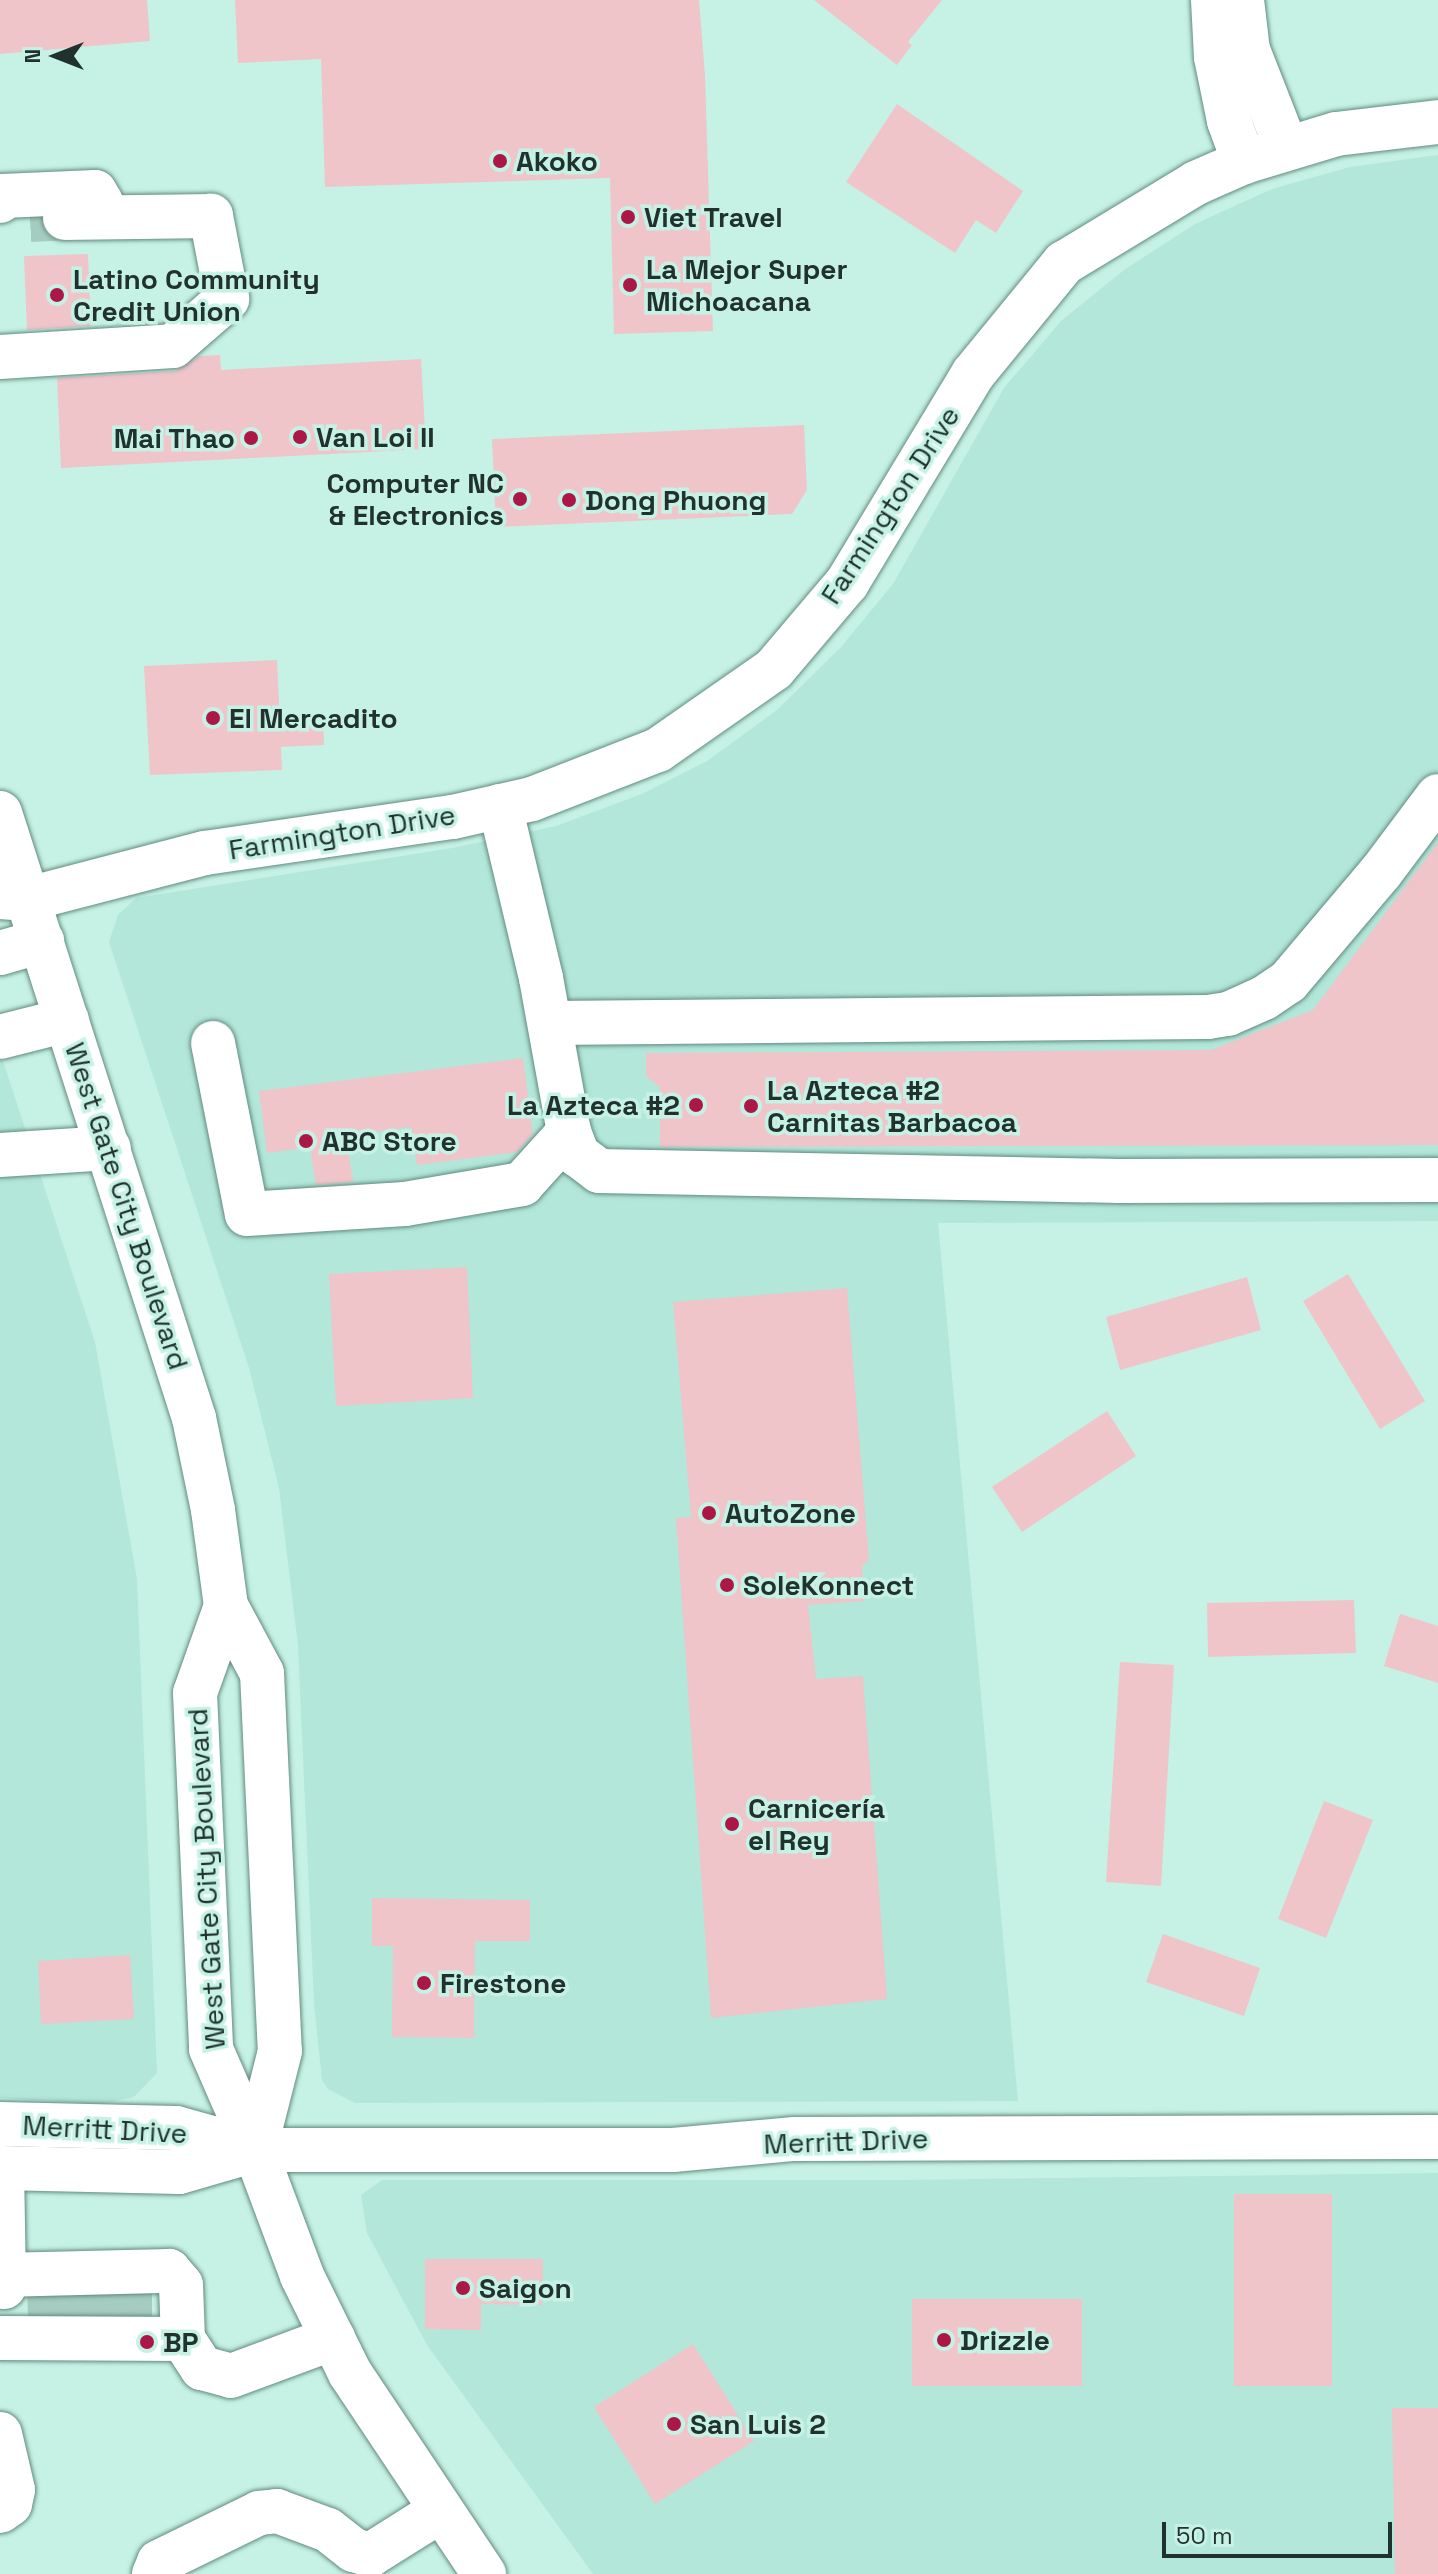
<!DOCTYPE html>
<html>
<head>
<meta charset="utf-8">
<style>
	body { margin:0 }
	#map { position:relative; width:1438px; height:2574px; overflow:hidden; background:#c6f2e5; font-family:"Space Grotesk",sans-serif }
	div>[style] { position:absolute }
	.built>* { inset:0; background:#b2e7d9 }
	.building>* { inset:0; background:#efc5ca }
	.minor-tunnel>* { height:44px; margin-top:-22px; transform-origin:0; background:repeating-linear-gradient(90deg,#a5ccc0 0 44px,transparent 0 66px) }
	.roads { filter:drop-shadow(0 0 2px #628b80) drop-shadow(0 0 2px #628b80) }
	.minor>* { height:44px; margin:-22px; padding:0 22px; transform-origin:22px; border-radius:22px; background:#fff }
	.major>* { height:44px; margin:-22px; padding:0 22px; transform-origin:22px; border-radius:22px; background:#fff }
	.dots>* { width:22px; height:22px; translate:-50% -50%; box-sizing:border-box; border:4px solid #c6f2e5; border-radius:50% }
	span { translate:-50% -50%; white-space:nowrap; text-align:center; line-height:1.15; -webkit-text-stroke:7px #c6f2e5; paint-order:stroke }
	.poi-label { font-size:28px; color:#21322e; font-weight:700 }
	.left { translate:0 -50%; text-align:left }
	.right { translate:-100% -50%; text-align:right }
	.street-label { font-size:28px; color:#21322e }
	.north { position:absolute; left:16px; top:16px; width:80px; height:80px; -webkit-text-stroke:6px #c6f2e5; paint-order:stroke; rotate:270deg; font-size:22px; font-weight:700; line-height:32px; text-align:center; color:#21322e }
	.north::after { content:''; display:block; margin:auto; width:28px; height:36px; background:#21322e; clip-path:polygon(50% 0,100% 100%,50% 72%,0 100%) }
	.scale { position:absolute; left:1162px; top:2522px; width:230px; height:36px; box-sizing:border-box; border:4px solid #21322e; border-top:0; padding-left:10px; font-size:24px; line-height:28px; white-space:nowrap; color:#21322e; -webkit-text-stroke:6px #c6f2e5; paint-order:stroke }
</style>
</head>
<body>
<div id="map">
	<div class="built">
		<div style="clip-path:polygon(1438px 155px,1438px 1221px,938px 1223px,1018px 2101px,355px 2103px,328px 2089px,322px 2080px,314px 2004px,298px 1646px,279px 1488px,249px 1368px,109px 942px,118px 915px,136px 898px,452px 848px,556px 826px,642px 794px,707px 761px,777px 710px,841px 647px,893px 584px,1004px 388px,1061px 321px,1124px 270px,1195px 224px,1272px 189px,1350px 167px)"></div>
		<div style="clip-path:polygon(0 1052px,95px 1342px,137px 1579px,157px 2073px,134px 2097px,102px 2104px,0 2098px)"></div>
		<div style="clip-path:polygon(1438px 2173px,1438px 2574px,593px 2574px,427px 2345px,367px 2233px,361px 2195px,382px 2180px,896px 2180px)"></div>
	</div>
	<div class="building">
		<div style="clip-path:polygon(0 0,147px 0,150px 41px,0 54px)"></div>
		<div style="clip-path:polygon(235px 0,699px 0,705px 75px,713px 331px,614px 334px,610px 178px,325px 187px,321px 59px,238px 63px)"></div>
		<div style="clip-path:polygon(814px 0,942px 0,908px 42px,912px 45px,897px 65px)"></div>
		<div style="clip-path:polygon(897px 104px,1023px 191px,996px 233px,976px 220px,955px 253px,846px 182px)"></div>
		<div style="clip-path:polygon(88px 254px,91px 326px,27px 330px,24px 256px)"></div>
		<div style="clip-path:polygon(220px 355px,221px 370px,421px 359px,426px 449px,61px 468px,57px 378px,175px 371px,199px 356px)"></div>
		<div style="clip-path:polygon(804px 425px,807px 490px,792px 514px,496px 527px,492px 439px)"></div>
		<div style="clip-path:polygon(277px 660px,280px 723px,323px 721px,324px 745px,281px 747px,282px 770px,150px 775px,144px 666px)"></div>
		<div style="clip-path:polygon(1438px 842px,1438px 1145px,660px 1147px,660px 1087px,646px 1076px,646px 1053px,1211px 1050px,1313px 1010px)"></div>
		<div style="clip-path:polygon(523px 1058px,533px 1134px,517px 1152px,417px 1165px,411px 1127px,346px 1136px,353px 1182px,316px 1185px,310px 1147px,267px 1153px,259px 1091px)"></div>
		<div style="clip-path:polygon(467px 1267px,473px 1398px,336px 1406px,329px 1274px)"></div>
		<div style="clip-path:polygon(1348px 1274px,1425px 1401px,1380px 1429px,1303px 1301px)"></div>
		<div style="clip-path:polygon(1247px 1277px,1261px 1330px,1120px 1370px,1106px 1317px)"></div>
		<div style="clip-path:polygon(847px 1288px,869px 1560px,862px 1566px,864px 1601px,808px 1605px,816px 1679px,863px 1676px,887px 1999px,711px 2018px,676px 1518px,691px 1517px,673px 1302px)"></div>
		<div style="clip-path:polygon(1107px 1411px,1136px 1456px,1022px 1532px,992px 1487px)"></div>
		<div style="clip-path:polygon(1354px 1600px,1356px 1653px,1208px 1657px,1207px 1603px)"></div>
		<div style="clip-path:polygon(1400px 1614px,1438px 1626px,1438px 1683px,1384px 1666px)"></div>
		<div style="clip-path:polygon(1120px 1662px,1174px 1665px,1161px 1886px,1106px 1882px)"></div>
		<div style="clip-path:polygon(1324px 1801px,1373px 1820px,1326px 1938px,1278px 1919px)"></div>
		<div style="clip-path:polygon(372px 1898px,530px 1900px,530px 1941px,475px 1941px,474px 2038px,392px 2037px,393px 1946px,372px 1946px)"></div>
		<div style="clip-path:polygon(1163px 1934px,1260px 1968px,1244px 2016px,1146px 1982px)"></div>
		<div style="clip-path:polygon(130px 1955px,134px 2019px,41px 2024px,38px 1961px)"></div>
		<div style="clip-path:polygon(1234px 2194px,1332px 2194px,1332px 2386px,1234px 2386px)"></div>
		<div style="clip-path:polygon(425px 2259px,543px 2259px,542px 2305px,481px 2304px,481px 2330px,425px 2329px)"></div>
		<div style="clip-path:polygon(912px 2299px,1082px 2299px,1082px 2386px,912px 2386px)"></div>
		<div style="clip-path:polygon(693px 2344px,754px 2441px,655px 2504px,594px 2407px)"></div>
		<div style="clip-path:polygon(1392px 2408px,1438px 2408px,1438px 2574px,1395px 2574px)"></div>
	</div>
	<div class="minor-tunnel">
		<div style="left:30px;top:220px;width:35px;rotate:-3deg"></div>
		<div style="left:49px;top:2288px;width:35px;rotate:88deg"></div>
		<div style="left:91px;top:2288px;width:36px;rotate:90deg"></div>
		<div style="left:130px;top:2288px;width:36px;rotate:90deg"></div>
	</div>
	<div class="roads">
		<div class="minor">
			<div style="left:1213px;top:0;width:57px;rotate:87deg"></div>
			<div style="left:1216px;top:57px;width:65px;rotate:78.5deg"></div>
			<div style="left:1229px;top:121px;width:44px;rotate:69.9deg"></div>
			<div style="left:1242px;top:0;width:50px;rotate:83.2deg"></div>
			<div style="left:1248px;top:50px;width:104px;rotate:68.6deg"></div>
			<div style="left:0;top:201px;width:5px;rotate:-68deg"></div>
			<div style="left:2px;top:196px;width:93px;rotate:-2.5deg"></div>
			<div style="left:95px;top:192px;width:12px;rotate:59deg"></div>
			<div style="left:0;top:357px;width:173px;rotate:-3.6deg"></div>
			<div style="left:173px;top:346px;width:72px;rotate:-41deg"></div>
			<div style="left:227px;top:299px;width:85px;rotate:-100.9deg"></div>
			<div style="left:211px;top:216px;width:146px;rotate:179.2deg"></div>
			<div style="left:500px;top:806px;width:177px;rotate:76.6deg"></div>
			<div style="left:541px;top:978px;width:157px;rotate:79.7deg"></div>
			<div style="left:569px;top:1132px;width:25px;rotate:69deg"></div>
			<div style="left:578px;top:1155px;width:26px;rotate:37deg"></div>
			<div style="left:599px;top:1171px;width:520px;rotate:1.1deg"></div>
			<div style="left:1119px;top:1181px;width:319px;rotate:-0.2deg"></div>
			<div style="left:0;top:897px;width:28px;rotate:4deg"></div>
			<div style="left:28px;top:899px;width:183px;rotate:-14.6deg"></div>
			<div style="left:205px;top:853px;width:251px;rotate:-8.3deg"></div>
			<div style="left:453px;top:817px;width:81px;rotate:-12.8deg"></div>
			<div style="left:532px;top:799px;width:135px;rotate:-21.3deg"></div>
			<div style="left:658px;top:750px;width:141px;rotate:-34.9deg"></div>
			<div style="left:774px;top:669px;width:113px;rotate:-49.7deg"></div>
			<div style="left:847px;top:583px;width:244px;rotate:-58.9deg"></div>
			<div style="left:973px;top:374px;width:144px;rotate:-50.7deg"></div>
			<div style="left:1064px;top:263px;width:154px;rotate:-31.2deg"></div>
			<div style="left:1196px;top:183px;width:52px;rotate:-23.6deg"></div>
			<div style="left:1244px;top:162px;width:96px;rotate:-16.9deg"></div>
			<div style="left:1336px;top:134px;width:103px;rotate:-6.7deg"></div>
			<div style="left:0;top:953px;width:44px;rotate:-15.9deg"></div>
			<div style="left:550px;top:1023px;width:658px;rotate:-0.52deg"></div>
			<div style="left:1208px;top:1017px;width:20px;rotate:-9deg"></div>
			<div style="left:1228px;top:1014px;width:39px;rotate:-24deg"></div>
			<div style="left:1264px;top:998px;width:29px;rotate:-34deg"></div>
			<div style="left:1288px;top:982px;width:144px;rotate:-49.8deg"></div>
			<div style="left:1381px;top:872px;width:95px;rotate:-53.1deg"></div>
			<div style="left:0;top:1037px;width:69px;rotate:-14.2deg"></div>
			<div style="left:213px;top:1043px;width:174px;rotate:78.8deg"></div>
			<div style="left:247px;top:1214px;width:158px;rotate:-3.6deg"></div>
			<div style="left:405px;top:1204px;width:119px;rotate:-9.7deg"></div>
			<div style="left:522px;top:1184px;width:70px;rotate:-47.9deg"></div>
			<div style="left:0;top:1155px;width:109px;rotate:-3.7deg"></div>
			<div style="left:255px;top:2150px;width:418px"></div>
			<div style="left:673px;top:2150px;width:122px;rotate:-5.2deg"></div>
			<div style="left:795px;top:2139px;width:643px;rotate:-0.18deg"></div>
			<div style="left:2px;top:2168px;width:119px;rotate:89deg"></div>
			<div style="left:0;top:2275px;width:169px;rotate:-1.4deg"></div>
			<div style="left:169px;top:2271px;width:18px;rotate:49deg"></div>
			<div style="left:181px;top:2285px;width:54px;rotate:87.9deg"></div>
			<div style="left:183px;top:2339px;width:183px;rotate:-179.7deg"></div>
			<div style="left:183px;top:2339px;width:35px;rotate:57deg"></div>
			<div style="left:202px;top:2368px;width:30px;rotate:15deg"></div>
			<div style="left:231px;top:2376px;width:109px;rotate:-20.4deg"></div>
			<div style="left:0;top:2434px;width:57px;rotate:76.9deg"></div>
			<div style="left:13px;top:2490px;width:14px;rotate:102deg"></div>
			<div style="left:10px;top:2504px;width:12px;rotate:145deg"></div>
			<div style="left:154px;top:2574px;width:13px;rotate:-67deg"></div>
			<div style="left:159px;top:2562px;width:111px;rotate:-26.1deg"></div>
			<div style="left:259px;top:2513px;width:18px;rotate:-6deg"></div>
			<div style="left:277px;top:2511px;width:54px;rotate:20.4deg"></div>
			<div style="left:328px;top:2530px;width:33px;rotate:38deg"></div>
			<div style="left:354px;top:2550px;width:17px;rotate:17deg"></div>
			<div style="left:370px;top:2555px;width:83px;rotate:-32.2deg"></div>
		</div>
		<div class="major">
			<div style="left:0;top:813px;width:635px;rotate:72.22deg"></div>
			<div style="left:194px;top:1418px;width:94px;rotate:78.3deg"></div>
			<div style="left:213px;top:1510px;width:97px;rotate:82.3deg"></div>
			<div style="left:226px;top:1606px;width:76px;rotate:61.8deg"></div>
			<div style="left:262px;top:1673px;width:378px;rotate:87.3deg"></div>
			<div style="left:280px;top:2051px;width:102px;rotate:104.2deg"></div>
			<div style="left:226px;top:1606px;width:92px;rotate:109.6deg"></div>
			<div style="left:195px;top:1693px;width:356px;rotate:87.4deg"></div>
			<div style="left:211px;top:2049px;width:110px;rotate:66.5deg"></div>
			<div style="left:255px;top:2150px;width:134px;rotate:69.5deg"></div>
			<div style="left:302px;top:2276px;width:108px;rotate:63.7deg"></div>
			<div style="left:350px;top:2373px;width:242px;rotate:56.3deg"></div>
			<div style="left:0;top:2124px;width:176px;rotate:1.3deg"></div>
			<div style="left:176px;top:2128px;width:82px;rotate:15.6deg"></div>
			<div style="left:0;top:2168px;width:179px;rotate:1.3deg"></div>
			<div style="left:179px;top:2172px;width:79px;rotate:-16.1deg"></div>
		</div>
	</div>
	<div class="dots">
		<div style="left:500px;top:161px;background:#ab1746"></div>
		<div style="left:628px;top:217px;background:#ab1746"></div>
		<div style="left:630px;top:285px;background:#ab1746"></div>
		<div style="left:57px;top:295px;background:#ab1746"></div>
		<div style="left:300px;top:437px;background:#ab1746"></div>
		<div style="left:251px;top:438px;background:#ab1746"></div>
		<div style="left:520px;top:499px;background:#ab1746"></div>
		<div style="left:569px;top:500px;background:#ab1746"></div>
		<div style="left:213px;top:718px;background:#ab1746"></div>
		<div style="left:696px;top:1105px;background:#ab1746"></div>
		<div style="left:751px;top:1106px;background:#ab1746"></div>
		<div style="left:306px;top:1141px;background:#ab1746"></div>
		<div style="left:709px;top:1513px;background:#ab1746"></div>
		<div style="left:727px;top:1585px;background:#ab1746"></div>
		<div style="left:732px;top:1824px;background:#ab1746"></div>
		<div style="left:424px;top:1983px;background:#ab1746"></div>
		<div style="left:463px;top:2288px;background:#ab1746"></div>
		<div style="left:944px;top:2340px;background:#ab1746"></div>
		<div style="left:147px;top:2342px;background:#ab1746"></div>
		<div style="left:674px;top:2424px;background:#ab1746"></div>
	</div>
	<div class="poi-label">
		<span class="left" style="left:516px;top:161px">Akoko</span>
		<span class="left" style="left:644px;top:217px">Viet Travel</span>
		<span class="left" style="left:646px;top:285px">La Mejor Super<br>Michoacana</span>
		<span class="left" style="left:73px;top:295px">Latino Community<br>Credit Union</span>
		<span class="left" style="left:316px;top:437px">Van Loi II</span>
		<span class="right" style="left:235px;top:438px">Mai Thao</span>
		<span class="right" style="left:504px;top:499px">Computer NC<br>&amp; Electronics</span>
		<span class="left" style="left:585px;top:500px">Dong Phuong</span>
		<span class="left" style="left:229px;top:718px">El Mercadito</span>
		<span class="left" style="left:767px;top:1106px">La Azteca #2<br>Carnitas Barbacoa</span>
		<span class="right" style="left:680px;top:1105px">La Azteca #2</span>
		<span class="left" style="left:322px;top:1141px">ABC Store</span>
		<span class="left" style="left:725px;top:1513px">AutoZone</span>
		<span class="left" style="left:743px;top:1585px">SoleKonnect</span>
		<span class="left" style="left:748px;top:1824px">Carnicería<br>el Rey</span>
		<span class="left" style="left:440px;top:1983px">Firestone</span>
		<span class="left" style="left:479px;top:2288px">Saigon</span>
		<span class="left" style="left:960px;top:2340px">Drizzle</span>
		<span class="left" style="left:163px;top:2342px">BP</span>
		<span class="left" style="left:690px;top:2424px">San Luis 2</span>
	</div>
	<div class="street-label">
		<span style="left:890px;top:505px;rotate:-57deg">Farmington Drive</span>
		<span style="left:342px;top:832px;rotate:-9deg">Farmington Drive</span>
		<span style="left:127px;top:1206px;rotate:72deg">West Gate City Boulevard</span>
		<span style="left:206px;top:1879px;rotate:-93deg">West Gate City Boulevard</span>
		<span style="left:105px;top:2129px;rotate:3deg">Merritt Drive</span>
		<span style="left:846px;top:2141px;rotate:-2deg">Merritt Drive</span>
	</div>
	<div class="north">N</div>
	<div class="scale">50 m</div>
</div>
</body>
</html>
